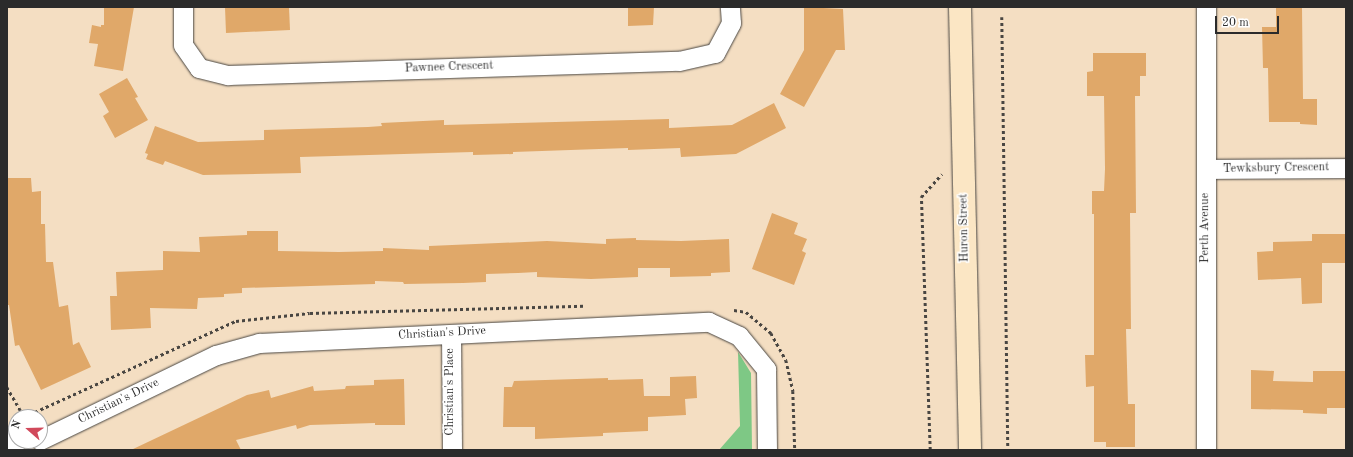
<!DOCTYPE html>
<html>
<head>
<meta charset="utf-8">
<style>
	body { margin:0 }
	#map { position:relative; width:1353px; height:457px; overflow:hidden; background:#f4dec2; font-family:"Old Standard TT",serif }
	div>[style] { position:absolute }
	.green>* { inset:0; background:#7ec885 }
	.building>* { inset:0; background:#e0a869 }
	.path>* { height:2.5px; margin-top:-1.25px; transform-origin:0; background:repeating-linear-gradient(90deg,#494642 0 3px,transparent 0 6px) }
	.roads { filter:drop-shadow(0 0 1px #494642) drop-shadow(0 0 1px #494642) }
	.minor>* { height:19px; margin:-9.5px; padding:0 9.5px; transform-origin:9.5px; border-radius:9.5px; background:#fff }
	.tertiary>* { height:22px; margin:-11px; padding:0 11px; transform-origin:11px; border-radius:11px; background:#fff }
	.secondary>* { height:22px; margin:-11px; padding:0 11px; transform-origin:11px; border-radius:11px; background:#fbe6c4 }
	span { translate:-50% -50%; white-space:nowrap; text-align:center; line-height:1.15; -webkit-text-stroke:3px #fff; paint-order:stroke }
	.street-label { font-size:12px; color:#2b2b2b }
	.frame { position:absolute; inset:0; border:8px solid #2b2b2b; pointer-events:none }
	.north { position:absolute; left:8px; top:409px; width:40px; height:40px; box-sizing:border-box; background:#fff; border:1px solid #aaa; border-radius:50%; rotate:290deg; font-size:11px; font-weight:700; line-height:16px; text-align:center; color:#2b2b2b }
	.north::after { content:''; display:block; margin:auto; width:14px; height:18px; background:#d1495b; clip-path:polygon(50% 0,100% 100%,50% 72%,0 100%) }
	.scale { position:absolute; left:1215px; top:16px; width:64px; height:18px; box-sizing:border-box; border:2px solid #2b2b2b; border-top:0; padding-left:5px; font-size:12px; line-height:14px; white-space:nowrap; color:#2b2b2b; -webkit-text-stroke:3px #fff; paint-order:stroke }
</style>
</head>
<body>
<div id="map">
	<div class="green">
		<div style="clip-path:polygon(738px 352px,751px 373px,752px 450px,719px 450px,740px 426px)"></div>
	</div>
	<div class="building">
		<div style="clip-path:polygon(104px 7px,134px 7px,123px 71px,94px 66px,98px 44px,89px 43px,92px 25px,101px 27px,101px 25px,104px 25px)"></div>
		<div style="clip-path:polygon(225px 7px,289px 7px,290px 30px,226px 33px)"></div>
		<div style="clip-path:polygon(628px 7px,654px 7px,653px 25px,628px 26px)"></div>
		<div style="clip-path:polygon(804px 7px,843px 9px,845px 50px,836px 50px,804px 107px,780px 94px,804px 50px)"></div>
		<div style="clip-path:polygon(1276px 7px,1302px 7px,1303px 99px,1317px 99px,1317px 125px,1300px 124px,1300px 122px,1269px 122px,1268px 68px,1263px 68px,1262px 27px,1276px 27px)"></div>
		<div style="clip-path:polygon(1093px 53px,1146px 53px,1146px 76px,1140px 76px,1140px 96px,1135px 96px,1136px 213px,1130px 213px,1131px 329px,1126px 329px,1128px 404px,1135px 404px,1135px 447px,1106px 447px,1106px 442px,1094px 442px,1094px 386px,1086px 387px,1085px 355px,1094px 355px,1094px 214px,1092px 214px,1092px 191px,1104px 191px,1105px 169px,1104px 96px,1087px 96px,1087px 72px,1093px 71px)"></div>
		<div style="clip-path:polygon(127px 78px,138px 97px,135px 98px,148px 120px,115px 138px,103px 116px,109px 112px,99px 94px)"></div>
		<div style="clip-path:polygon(774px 103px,786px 128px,736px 154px,681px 157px,680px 148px,628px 150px,628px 148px,513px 152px,513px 154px,473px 155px,473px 152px,300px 157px,301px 173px,203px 175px,165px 161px,163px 165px,146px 159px,148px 154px,145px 153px,155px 126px,198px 142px,264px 140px,264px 130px,368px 127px,382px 126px,381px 123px,444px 120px,444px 125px,669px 119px,669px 128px,732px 125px)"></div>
		<div style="clip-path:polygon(7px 178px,31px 178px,32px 192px,41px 191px,41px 224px,45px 224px,46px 262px,53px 262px,59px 307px,68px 305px,73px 345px,79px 342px,91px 367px,41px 390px,19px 345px,15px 346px,9px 305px,7px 305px)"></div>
		<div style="clip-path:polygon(772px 213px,798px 223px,794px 234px,807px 239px,802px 251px,806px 253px,794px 285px,752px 269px)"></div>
		<div style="clip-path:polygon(247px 231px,278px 231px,278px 251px,339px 252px,383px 251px,383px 248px,429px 250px,429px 246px,547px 241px,606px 244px,606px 239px,636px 238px,636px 240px,681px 241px,729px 239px,730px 272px,711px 273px,711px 276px,670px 277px,670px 268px,638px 268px,638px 277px,591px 279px,537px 277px,537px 272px,518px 273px,486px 274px,486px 282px,463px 283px,404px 284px,403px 282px,375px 281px,375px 284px,242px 288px,242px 293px,224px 294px,224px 297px,198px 298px,197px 309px,150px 308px,151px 328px,111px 330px,110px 296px,117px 296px,116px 272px,163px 270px,163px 251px,200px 252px,199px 237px,247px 235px)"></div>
		<div style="clip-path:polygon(1312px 234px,1346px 234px,1346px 263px,1322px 263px,1322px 303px,1302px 304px,1301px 278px,1258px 280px,1257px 252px,1273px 251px,1273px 242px,1312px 241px)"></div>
		<div style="clip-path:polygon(1251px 370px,1274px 371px,1273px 381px,1313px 382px,1313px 371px,1346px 371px,1346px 408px,1327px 408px,1327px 414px,1303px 413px,1303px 410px,1251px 409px)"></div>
		<div style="clip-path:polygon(696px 376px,697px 398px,685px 399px,686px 415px,648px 417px,648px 431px,603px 433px,603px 436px,535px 439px,535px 427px,503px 427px,504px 387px,512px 387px,514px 381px,608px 378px,608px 380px,643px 379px,644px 396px,670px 396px,670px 377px)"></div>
		<div style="clip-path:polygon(404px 379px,405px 425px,375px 425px,375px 423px,310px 425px,297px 429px,296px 425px,236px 440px,241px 450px,131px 450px,247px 395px,269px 390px,271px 398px,313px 386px,314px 391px,345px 389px,346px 386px,374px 385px,374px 380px)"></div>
	</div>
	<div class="path">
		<div style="left:1002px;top:17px;width:433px;rotate:89.2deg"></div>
		<div style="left:734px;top:310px;width:12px;rotate:9deg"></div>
		<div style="left:746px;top:312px;width:33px;rotate:40deg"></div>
		<div style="left:771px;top:333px;width:31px;rotate:61deg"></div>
		<div style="left:786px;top:360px;width:32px;rotate:77deg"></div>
		<div style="left:793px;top:391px;width:59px;rotate:88.1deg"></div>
		<div style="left:7px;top:387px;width:34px;rotate:60deg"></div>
		<div style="left:24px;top:417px;width:233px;rotate:-24.4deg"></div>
		<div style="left:236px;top:321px;width:74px;rotate:-6.2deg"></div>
		<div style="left:310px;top:313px;width:274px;rotate:-1.5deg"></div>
		<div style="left:930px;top:450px;width:253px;rotate:-92deg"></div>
		<div style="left:921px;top:197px;width:31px;rotate:-48deg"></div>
	</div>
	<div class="roads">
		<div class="minor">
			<div style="left:183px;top:7px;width:38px;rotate:90deg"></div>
			<div style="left:183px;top:45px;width:28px;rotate:55deg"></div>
			<div style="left:199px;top:68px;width:30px;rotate:14deg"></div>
			<div style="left:228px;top:75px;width:451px;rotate:-1.8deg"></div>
			<div style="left:679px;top:61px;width:37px;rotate:-13deg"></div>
			<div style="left:715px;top:53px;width:34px;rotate:-62deg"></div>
			<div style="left:731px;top:23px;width:16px;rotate:-94deg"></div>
			<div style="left:1206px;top:169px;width:140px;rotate:-0.4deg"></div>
			<div style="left:451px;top:334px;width:116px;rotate:89.5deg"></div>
			<div style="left:40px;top:440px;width:195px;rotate:-25.8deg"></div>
			<div style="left:216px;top:355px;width:45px;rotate:-15.6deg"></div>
			<div style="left:259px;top:343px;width:450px;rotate:-2.7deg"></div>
			<div style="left:709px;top:322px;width:33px;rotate:25deg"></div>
			<div style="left:739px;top:336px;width:43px;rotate:50.7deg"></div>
			<div style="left:766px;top:369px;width:81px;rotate:89.3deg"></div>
			<div style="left:1206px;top:450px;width:443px;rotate:-90deg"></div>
		</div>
		<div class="tertiary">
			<div style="left:7px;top:438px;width:13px;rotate:63deg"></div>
		</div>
		<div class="secondary">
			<div style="left:960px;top:7px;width:443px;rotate:88.7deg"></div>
		</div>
	</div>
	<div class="street-label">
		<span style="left:449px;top:68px;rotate:-2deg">Pawnee Crescent</span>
		<span style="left:1276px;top:169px;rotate:-1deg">Tewksbury Crescent</span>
		<span style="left:965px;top:228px;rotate:-91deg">Huron Street</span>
		<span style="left:1206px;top:228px;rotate:-90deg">Perth Avenue</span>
		<span style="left:442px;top:334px;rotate:-3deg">Christian's Drive</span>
		<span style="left:451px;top:392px;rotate:-90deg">Christian's Place</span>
		<span style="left:119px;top:402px;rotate:-26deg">Christian's Drive</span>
	</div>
	<div class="frame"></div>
	<div class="north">N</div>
	<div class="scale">20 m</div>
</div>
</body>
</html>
